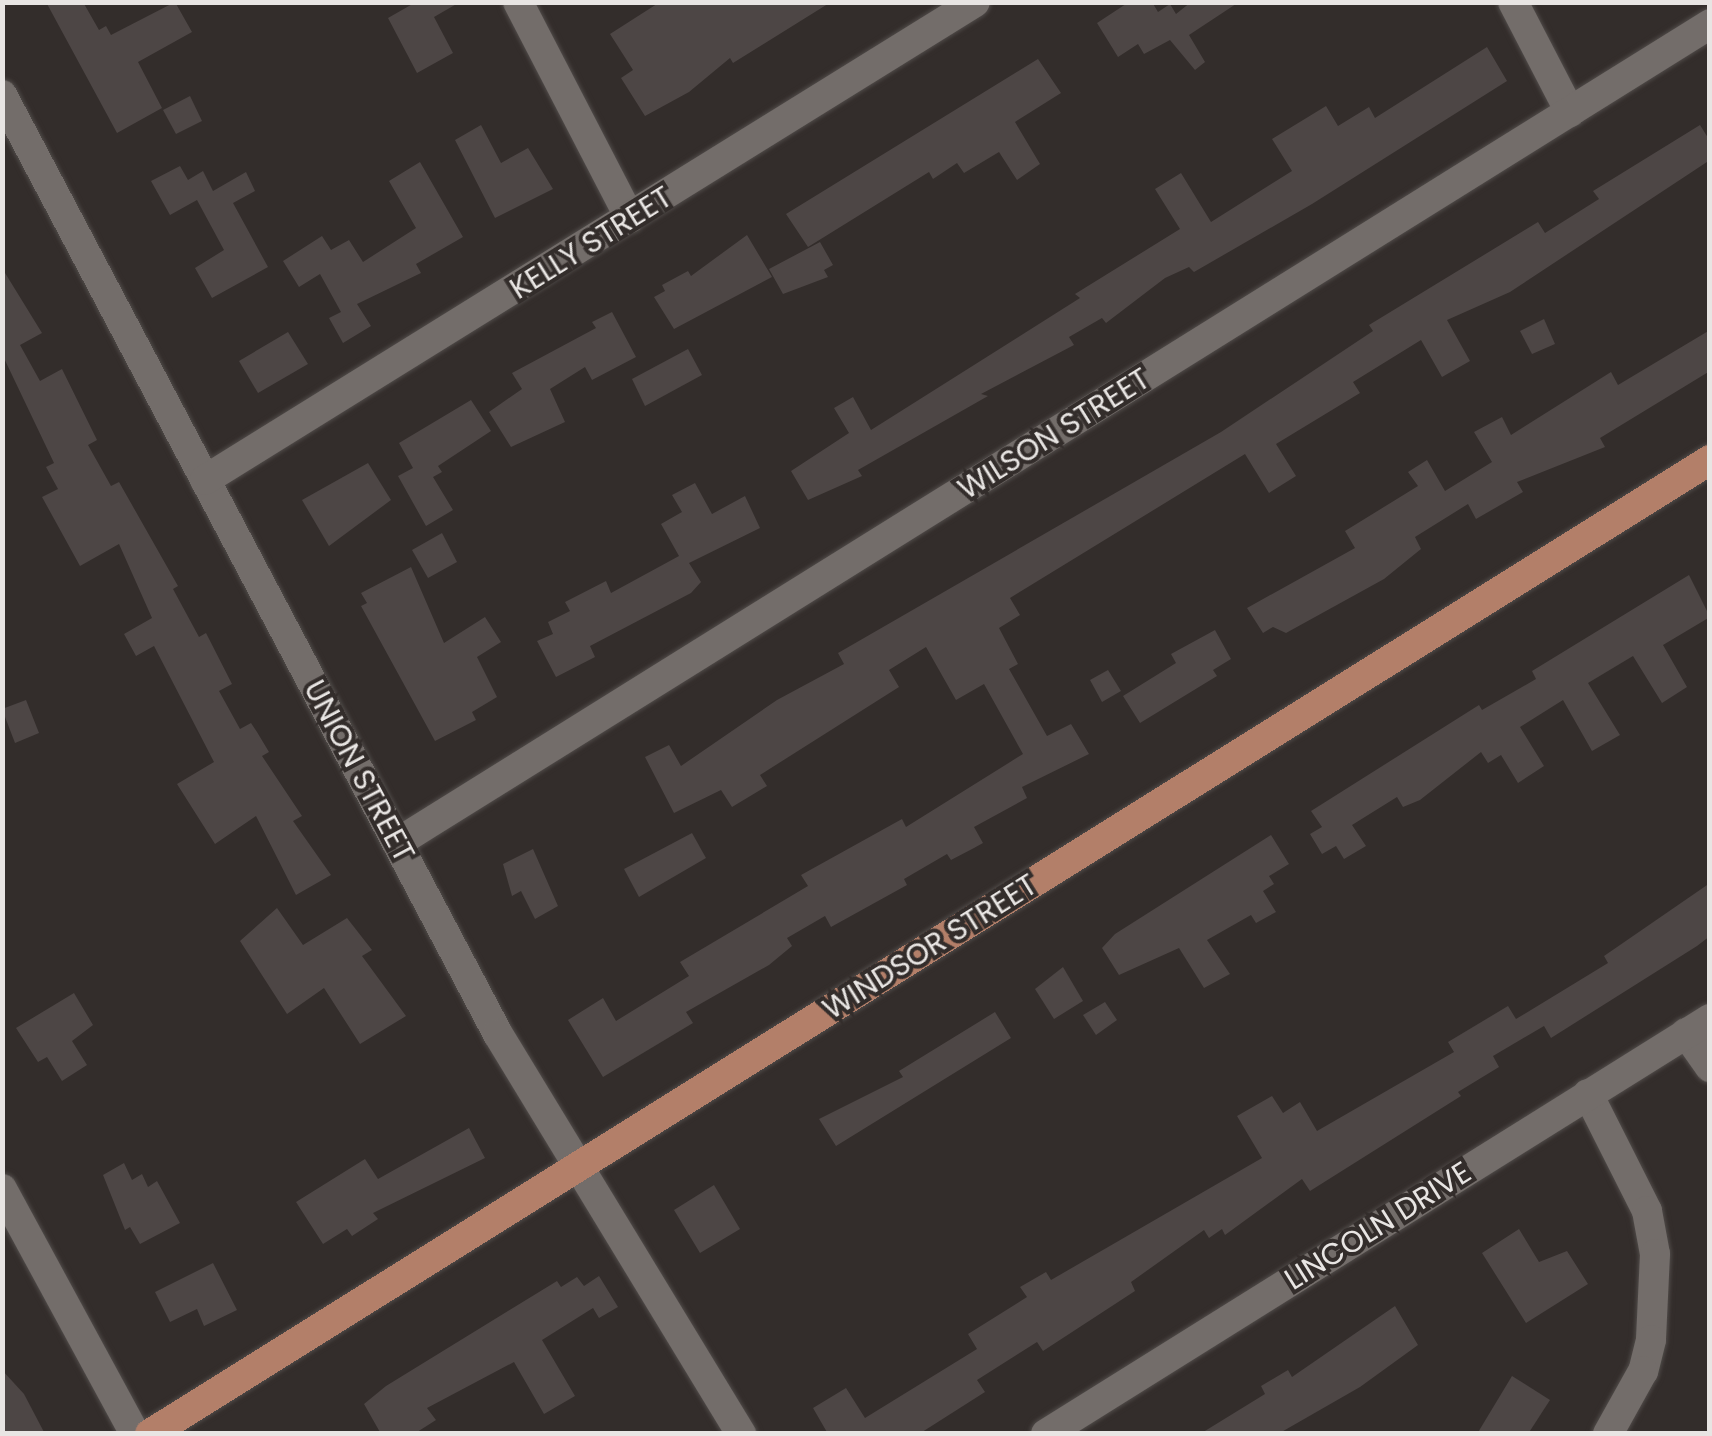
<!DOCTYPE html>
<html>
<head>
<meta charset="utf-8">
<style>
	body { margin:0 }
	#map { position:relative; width:1712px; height:1436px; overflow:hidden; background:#332d2b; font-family:Poppins,sans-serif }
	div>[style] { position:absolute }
	.building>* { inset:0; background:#4d4645 }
	.roads { filter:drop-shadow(0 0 2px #504b49) drop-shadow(0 0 2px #504b49) }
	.minor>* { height:30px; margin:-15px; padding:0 15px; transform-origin:15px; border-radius:15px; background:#736d6a }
	.major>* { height:30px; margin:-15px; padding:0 15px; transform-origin:15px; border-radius:15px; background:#b37f69 }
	span { translate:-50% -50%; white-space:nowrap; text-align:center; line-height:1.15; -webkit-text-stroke:8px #332d2b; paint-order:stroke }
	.street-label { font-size:30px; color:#e8e5e3 }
	.frame { position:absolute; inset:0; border:5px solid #e8e5e3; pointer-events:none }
</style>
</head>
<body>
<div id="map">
	<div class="building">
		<div style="clip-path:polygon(46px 2px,83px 2px,99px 30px,106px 26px,111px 35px,175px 2px,192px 32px,138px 62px,162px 108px,117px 133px)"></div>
		<div style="clip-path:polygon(416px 2px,460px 2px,434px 17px,453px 53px,417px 73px,388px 18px)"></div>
		<div style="clip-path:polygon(660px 2px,831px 2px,733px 63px,730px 58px,689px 92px,645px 116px,621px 78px,633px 70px,610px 34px)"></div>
		<div style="clip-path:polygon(1129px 2px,1152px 2px,1158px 12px,1170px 4px,1176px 14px,1191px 2px,1239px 2px,1189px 35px,1205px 62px,1195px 70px,1170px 40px,1144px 54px,1138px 44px,1118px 57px,1097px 23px)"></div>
		<div style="clip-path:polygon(1487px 47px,1507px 81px,1312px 204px,1194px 272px,1189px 267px,1165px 278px,1106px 323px,1102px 318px,1069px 337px,1074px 345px,981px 394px,988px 396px,858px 470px,862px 476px,808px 500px,791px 471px,849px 433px,834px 408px,853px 397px,871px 430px,1080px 298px,1075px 294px,1180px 229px,1155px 189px,1181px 173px,1211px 222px,1292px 171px,1272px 139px,1326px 106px,1338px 126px,1369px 107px,1375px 118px)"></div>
		<div style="clip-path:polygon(1038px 59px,1061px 93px,1015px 122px,1040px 164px,1017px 180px,999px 152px,964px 173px,957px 163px,933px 179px,929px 172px,808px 247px,786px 214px)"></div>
		<div style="clip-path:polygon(190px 96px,202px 121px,176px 134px,163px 110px)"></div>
		<div style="clip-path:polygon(481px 125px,501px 163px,528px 148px,553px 189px,495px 218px,455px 140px)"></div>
		<div style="clip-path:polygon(1700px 125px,1710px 141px,1710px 160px,1510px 292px,1447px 320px,1470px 361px,1442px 377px,1421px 340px,1353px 382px,1360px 393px,1276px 444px,1296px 476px,1269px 493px,1245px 454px,1010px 598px,1020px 615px,999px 628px,1018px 664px,1009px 669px,1047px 736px,1071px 724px,1089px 754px,1022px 787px,1027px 798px,974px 827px,983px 843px,974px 848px,951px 860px,947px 854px,904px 879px,907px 885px,831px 927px,825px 916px,787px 938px,792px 946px,769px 965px,686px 1012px,693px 1023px,603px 1077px,568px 1020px,603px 998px,616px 1021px,689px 976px,680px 962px,808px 886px,801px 875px,902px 819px,906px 827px,1023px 754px,984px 684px,956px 700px,926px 647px,889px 670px,899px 687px,760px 775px,767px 786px,732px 807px,721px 790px,674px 813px,645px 757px,669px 745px,681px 766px,777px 700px,844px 664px,838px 653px,1221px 432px,1373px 331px,1369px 325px,1538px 222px,1545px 233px,1599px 199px,1593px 191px)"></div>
		<div style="clip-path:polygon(420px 162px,463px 237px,416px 264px,421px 273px,357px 304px,371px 326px,343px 343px,329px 318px,341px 312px,320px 274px,299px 287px,283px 261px,322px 236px,331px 250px,349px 240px,363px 262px,416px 228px,389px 181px)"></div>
		<div style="clip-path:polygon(180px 166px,188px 180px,203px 171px,213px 191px,246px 172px,255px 191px,233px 203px,268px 267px,212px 298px,195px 268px,224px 250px,197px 200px,170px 215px,151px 181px)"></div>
		<div style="clip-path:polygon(747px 235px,772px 277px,674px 329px,654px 297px,665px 291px,662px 285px,688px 271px,691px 276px)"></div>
		<div style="clip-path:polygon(820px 242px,833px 265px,824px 270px,828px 277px,783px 294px,769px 269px)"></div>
		<div style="clip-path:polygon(2px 268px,42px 333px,20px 345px,40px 381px,62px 369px,97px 440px,88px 445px,111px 486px,119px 482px,178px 586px,173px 589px,199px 637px,206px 633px,232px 684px,219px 691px,240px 729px,251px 723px,257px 732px,269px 752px,262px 756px,302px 816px,293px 821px,331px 875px,296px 895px,256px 816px,215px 844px,177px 784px,214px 762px,154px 646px,136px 656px,124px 634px,152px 618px,119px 544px,80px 566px,42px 497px,58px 489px,46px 467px,54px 463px,2px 354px)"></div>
		<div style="clip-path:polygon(612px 312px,636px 357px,592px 380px,585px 367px,550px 389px,565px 422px,511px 447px,489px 412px,522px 389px,512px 373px,596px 328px,592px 322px)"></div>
		<div style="clip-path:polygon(1544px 319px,1555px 344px,1532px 354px,1520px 331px)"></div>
		<div style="clip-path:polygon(1710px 330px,1710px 371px,1600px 438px,1605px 447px,1517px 482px,1523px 492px,1476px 519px,1468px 504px,1415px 537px,1421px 549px,1384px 579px,1286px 633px,1273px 627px,1263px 633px,1247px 608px,1355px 548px,1345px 531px,1418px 486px,1408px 472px,1427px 460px,1445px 491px,1492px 462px,1474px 432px,1502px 417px,1511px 435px,1611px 372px,1618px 385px)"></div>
		<div style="clip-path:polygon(288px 332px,308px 364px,258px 393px,239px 361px)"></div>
		<div style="clip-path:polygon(688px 349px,702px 375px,645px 406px,632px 379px)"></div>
		<div style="clip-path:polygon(471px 400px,491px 431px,438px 466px,442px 472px,433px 477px,453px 510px,426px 526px,398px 476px,413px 468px,399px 443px)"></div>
		<div style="clip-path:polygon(368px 463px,391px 500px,329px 546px,302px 500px)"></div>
		<div style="clip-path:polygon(695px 483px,712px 514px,745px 496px,760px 528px,689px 563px,701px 582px,691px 593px,590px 646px,595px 657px,556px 677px,537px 641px,553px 634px,548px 622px,570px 611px,565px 602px,606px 581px,611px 593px,679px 556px,661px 524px,682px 512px,672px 495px)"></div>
		<div style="clip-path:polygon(442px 533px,457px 562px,428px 578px,412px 550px)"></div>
		<div style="clip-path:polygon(411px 567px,444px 643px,485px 617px,501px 642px,477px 657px,497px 697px,472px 712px,476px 720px,435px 741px,361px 606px,367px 603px,361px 593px)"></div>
		<div style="clip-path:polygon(1689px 575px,1710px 617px,1663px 645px,1687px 687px,1662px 703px,1633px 656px,1588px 683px,1620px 735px,1592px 751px,1563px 700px,1520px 727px,1544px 766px,1518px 783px,1501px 755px,1488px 763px,1481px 752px,1420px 800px,1403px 807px,1397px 797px,1352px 825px,1366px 846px,1344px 859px,1336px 846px,1322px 854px,1310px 834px,1322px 827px,1311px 811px,1479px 705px,1482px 710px,1536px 679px,1532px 671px)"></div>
		<div style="clip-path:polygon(1215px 630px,1231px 659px,1213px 670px,1217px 676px,1140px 723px,1123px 696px,1176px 663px,1171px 654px)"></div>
		<div style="clip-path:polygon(1108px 670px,1121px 691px,1102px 702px,1090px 680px)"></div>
		<div style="clip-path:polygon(26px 700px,39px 733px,15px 743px,2px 709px)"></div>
		<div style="clip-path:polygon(692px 833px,706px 858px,639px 897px,624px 869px)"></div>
		<div style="clip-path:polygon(1271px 835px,1289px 864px,1269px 876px,1274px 884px,1263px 891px,1276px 912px,1256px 923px,1251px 915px,1207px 940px,1230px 974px,1204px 988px,1179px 948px,1119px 975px,1102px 948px,1115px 934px)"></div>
		<div style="clip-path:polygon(533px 849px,558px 906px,535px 919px,521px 891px,512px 896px,503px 864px)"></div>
		<div style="clip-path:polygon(1710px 883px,1710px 936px,1697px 946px,1551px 1038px,1544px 1026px,1493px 1056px,1499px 1067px,1458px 1092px,1461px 1096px,1310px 1191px,1302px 1179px,1225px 1235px,1222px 1229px,1209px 1238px,1204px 1230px,1131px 1282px,1135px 1291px,1043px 1351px,1037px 1342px,977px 1380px,985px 1392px,919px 1434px,828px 1434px,813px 1408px,846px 1388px,865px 1418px,977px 1349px,968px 1334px,1027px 1297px,1020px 1287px,1046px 1272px,1051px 1280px,1262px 1158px,1237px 1116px,1272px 1096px,1283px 1113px,1300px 1102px,1317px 1131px,1454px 1052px,1448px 1042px,1508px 1006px,1516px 1019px,1608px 963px,1604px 956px)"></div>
		<div style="clip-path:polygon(277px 908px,303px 945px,347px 918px,372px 950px,362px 956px,406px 1016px,360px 1044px,324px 988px,287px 1014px,240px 941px)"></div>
		<div style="clip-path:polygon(1063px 967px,1083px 1001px,1054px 1019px,1035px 989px)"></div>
		<div style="clip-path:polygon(74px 993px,93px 1025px,72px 1041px,87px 1065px,62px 1081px,47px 1057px,38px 1062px,16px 1028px)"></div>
		<div style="clip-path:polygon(1105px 1002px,1117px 1020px,1096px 1035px,1083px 1015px)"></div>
		<div style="clip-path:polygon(995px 1012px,1011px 1038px,836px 1146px,819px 1119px,903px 1077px,899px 1071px)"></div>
		<div style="clip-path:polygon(469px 1128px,485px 1158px,373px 1213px,378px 1219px,352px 1236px,347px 1229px,323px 1244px,296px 1202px,365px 1159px,378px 1179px)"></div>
		<div style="clip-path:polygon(124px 1163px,132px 1180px,142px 1174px,148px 1187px,157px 1181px,180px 1223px,140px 1244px,130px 1227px,125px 1230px,103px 1175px)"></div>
		<div style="clip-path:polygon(714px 1185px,740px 1229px,700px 1253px,674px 1210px)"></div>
		<div style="clip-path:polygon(1519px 1229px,1539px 1262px,1567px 1251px,1588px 1284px,1526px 1323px,1482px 1253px)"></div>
		<div style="clip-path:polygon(213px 1263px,237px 1310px,204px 1326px,197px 1309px,170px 1322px,155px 1292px)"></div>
		<div style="clip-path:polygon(599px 1276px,618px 1307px,599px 1318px,593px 1308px,542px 1340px,575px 1396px,544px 1414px,514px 1362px,427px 1408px,436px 1420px,414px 1434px,381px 1434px,364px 1404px,386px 1386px,557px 1281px,561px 1287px,577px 1277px,584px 1286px)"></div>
		<div style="clip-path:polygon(1395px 1306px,1418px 1345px,1360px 1387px,1278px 1434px,1200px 1434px,1265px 1394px,1261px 1386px,1288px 1370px,1292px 1377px)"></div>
		<div style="clip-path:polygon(2px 1370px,24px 1394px,45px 1434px,2px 1434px)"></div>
		<div style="clip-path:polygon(1512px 1376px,1550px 1400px,1528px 1434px,1477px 1434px)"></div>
	</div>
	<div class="roads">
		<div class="minor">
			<div style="left:518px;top:2px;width:243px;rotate:62.6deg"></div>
			<div style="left:1513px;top:2px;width:124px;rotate:62.6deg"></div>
			<div style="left:2px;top:95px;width:1062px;rotate:62.16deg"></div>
			<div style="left:498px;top:1034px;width:468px;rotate:58.7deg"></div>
			<div style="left:205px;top:480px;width:906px;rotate:-31.83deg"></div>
			<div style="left:397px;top:843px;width:1547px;rotate:-31.95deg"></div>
			<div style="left:1686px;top:1033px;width:42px;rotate:54.8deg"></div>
			<div style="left:1588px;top:1094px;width:131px;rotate:63.2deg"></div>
			<div style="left:1647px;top:1211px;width:44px;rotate:79.5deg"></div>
			<div style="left:1655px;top:1254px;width:86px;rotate:92.7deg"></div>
			<div style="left:1651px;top:1340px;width:32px;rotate:104deg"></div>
			<div style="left:1643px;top:1371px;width:72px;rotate:119.1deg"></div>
			<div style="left:2px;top:1189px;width:279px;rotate:61.5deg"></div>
			<div style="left:1046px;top:1434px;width:783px;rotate:-32.01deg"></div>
		</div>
		<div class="major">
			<div style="left:150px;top:1434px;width:1839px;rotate:-31.98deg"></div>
		</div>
	</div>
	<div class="street-label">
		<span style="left:591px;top:243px;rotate:-32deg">KELLY STREET</span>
		<span style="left:1054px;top:434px;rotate:-32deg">WILSON STREET</span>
		<span style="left:359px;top:771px;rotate:62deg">UNION STREET</span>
		<span style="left:930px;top:947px;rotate:-32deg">WINDSOR STREET</span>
		<span style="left:1378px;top:1226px;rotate:-32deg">LINCOLN DRIVE</span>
	</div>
	<div class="frame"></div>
</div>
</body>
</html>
